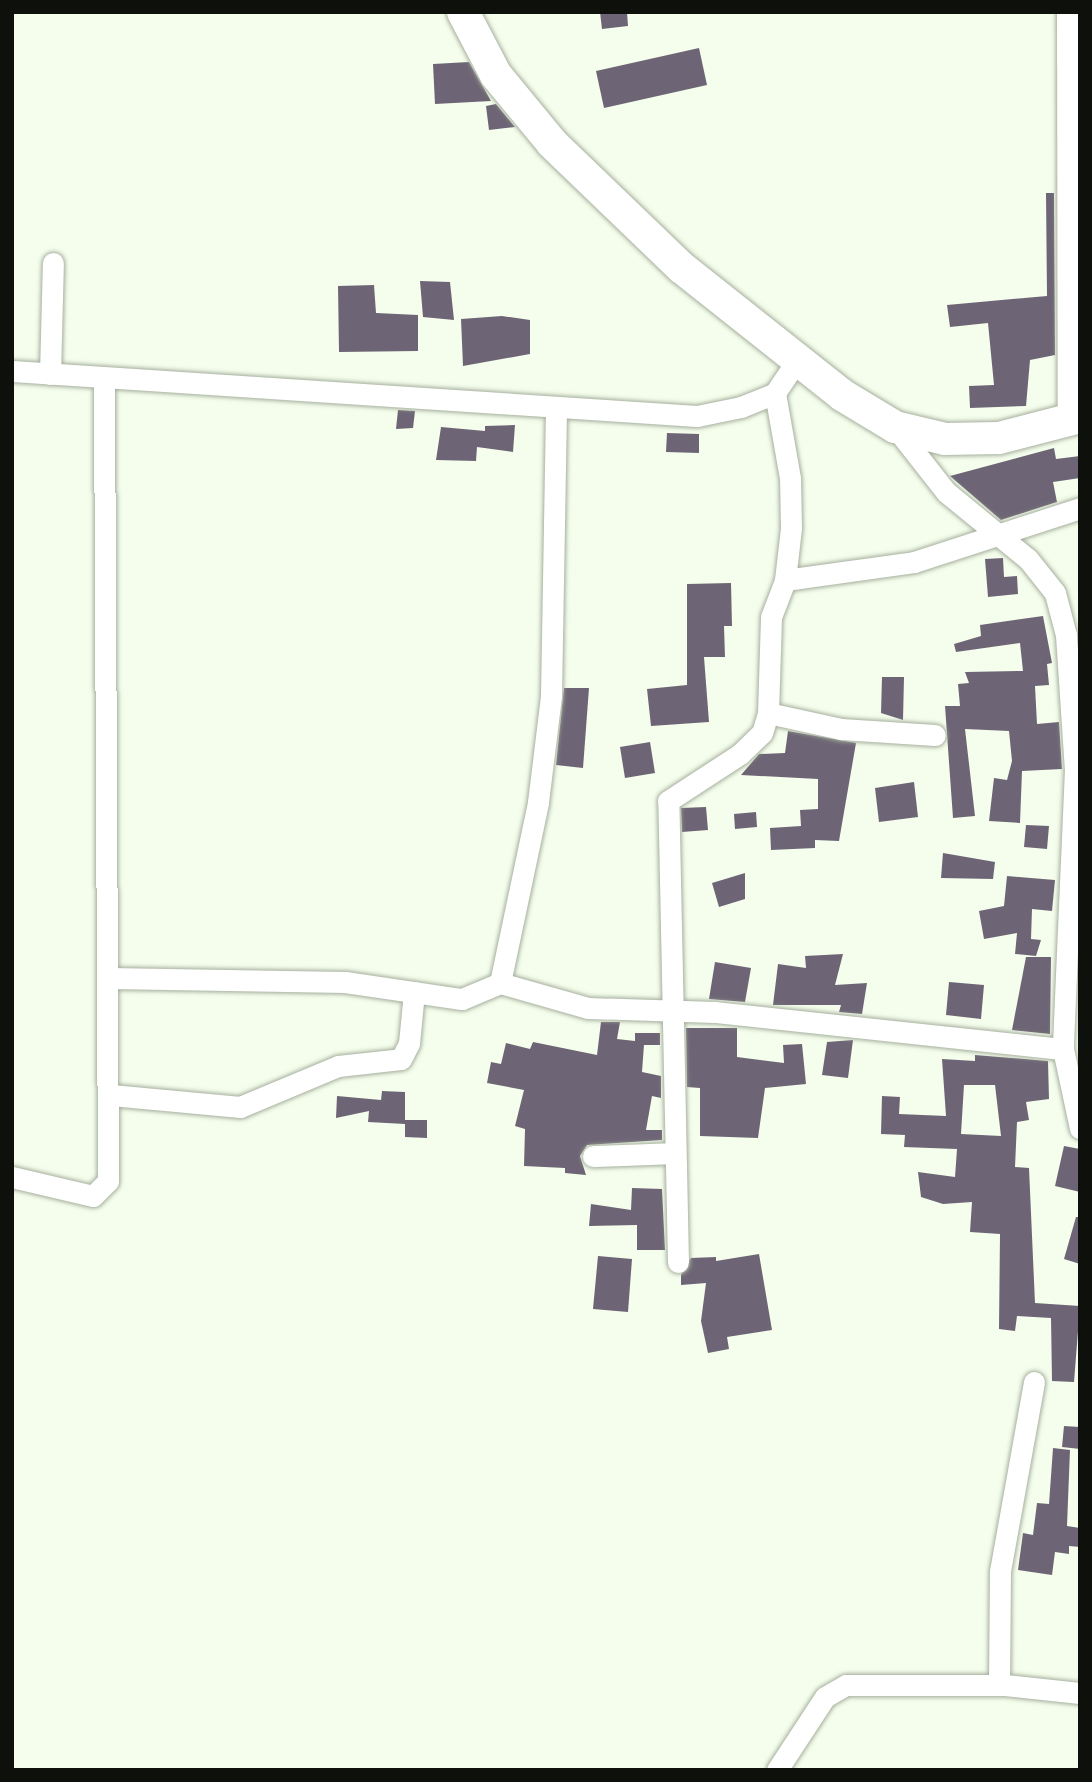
<!DOCTYPE html>
<html>
<head>
<meta charset="utf-8">
<style>
	body { margin:0 }
	#map { position:relative; width:1092px; height:1782px; overflow:hidden; background:#f5feec; font-family:"PT Serif",serif }
	div>[style] { position:absolute }
	.building>* { inset:0; background:#6d6575 }
	.roads { filter:drop-shadow(0 0 2px #a6af9e) drop-shadow(0 0 2px #a6af9e) }
	.minor>* { height:21px; margin:-10.5px; padding:0 10.5px; transform-origin:10.5px; border-radius:10.5px; background:#fff }
	.highway>* { height:32px; margin:-16px; padding:0 16px; transform-origin:16px; border-radius:16px; background:#fff }
	span { translate:-50% -50%; white-space:nowrap; text-align:center; line-height:1.15; -webkit-text-stroke:6px #fff; paint-order:stroke }
	.frame { position:absolute; inset:0; border:14px solid #0e110b; pointer-events:none }
</style>
</head>
<body>
<div id="map">
	<div class="building">
		<div style="clip-path:polygon(600px 12px,627px 12px,628px 26px,602px 29px)"></div>
		<div style="clip-path:polygon(699px 48px,707px 85px,604px 108px,596px 71px)"></div>
		<div style="clip-path:polygon(469px 62px,491px 101px,435px 104px,433px 64px)"></div>
		<div style="clip-path:polygon(496px 104px,515px 127px,489px 130px,486px 106px)"></div>
		<div style="clip-path:polygon(1046px 193px,1054px 193px,1055px 355px,1030px 360px,1026px 406px,970px 408px,969px 386px,994px 385px,988px 323px,950px 327px,947px 305px,1047px 296px)"></div>
		<div style="clip-path:polygon(420px 281px,450px 282px,454px 320px,423px 317px)"></div>
		<div style="clip-path:polygon(374px 285px,376px 313px,418px 315px,418px 351px,339px 352px,338px 286px)"></div>
		<div style="clip-path:polygon(502px 316px,530px 320px,530px 354px,463px 366px,461px 319px)"></div>
		<div style="clip-path:polygon(398px 410px,415px 411px,413px 428px,396px 429px)"></div>
		<div style="clip-path:polygon(515px 425px,513px 452px,477px 447px,476px 461px,436px 460px,441px 427px,485px 431px,485px 426px)"></div>
		<div style="clip-path:polygon(667px 433px,699px 434px,699px 453px,666px 452px)"></div>
		<div style="clip-path:polygon(1054px 448px,1056px 459px,1080px 456px,1080px 478px,1053px 482px,1057px 502px,1001px 520px,950px 476px)"></div>
		<div style="clip-path:polygon(1003px 558px,1004px 577px,1017px 576px,1018px 594px,988px 597px,985px 559px)"></div>
		<div style="clip-path:polygon(731px 583px,732px 626px,724px 626px,725px 657px,704px 657px,709px 722px,651px 726px,647px 689px,687px 685px,687px 584px)"></div>
		<div style="clip-path:polygon(1043px 616px,1052px 663px,1047px 664px,1049px 685px,1035px 686px,1037px 724px,1059px 722px,1062px 769px,1022px 771px,1020px 823px,989px 821px,994px 778px,1007px 780px,1012px 761px,1009px 731px,965px 729px,975px 816px,953px 818px,945px 706px,960px 706px,958px 684px,969px 683px,965px 672px,1023px 671px,1020px 643px,956px 652px,954px 644px,981px 636px,980px 625px)"></div>
		<div style="clip-path:polygon(882px 677px,904px 677px,903px 720px,881px 713px)"></div>
		<div style="clip-path:polygon(564px 688px,589px 688px,583px 768px,556px 765px)"></div>
		<div style="clip-path:polygon(788px 731px,856px 743px,839px 841px,815px 840px,815px 848px,771px 850px,770px 828px,801px 826px,800px 810px,818px 809px,818px 779px,741px 775px,759px 754px,785px 753px)"></div>
		<div style="clip-path:polygon(650px 742px,655px 773px,625px 778px,620px 747px)"></div>
		<div style="clip-path:polygon(914px 782px,918px 817px,879px 822px,875px 788px)"></div>
		<div style="clip-path:polygon(706px 807px,708px 830px,682px 832px,681px 808px)"></div>
		<div style="clip-path:polygon(756px 812px,757px 827px,735px 829px,734px 814px)"></div>
		<div style="clip-path:polygon(1026px 825px,1049px 826px,1047px 849px,1024px 847px)"></div>
		<div style="clip-path:polygon(943px 853px,995px 862px,993px 879px,941px 878px)"></div>
		<div style="clip-path:polygon(745px 873px,745px 899px,719px 907px,712px 883px)"></div>
		<div style="clip-path:polygon(1007px 876px,1055px 880px,1052px 911px,1032px 909px,1031px 939px,1041px 940px,1036px 956px,1015px 954px,1017px 933px,984px 939px,979px 911px,1004px 906px)"></div>
		<div style="clip-path:polygon(843px 954px,835px 985px,867px 983px,862px 1014px,839px 1012px,841px 1005px,773px 1005px,778px 964px,806px 968px,805px 956px)"></div>
		<div style="clip-path:polygon(1026px 957px,1051px 957px,1050px 1034px,1012px 1030px)"></div>
		<div style="clip-path:polygon(715px 962px,751px 968px,745px 1002px,709px 999px)"></div>
		<div style="clip-path:polygon(949px 982px,984px 985px,981px 1019px,946px 1015px)"></div>
		<div style="clip-path:polygon(601px 1022px,620px 1022px,617px 1039px,635px 1041px,635px 1033px,660px 1033px,660px 1045px,644px 1045px,642px 1072px,661px 1076px,661px 1098px,652px 1096px,646px 1130px,662px 1130px,662px 1140px,587px 1145px,580px 1156px,586px 1175px,565px 1173px,565px 1168px,524px 1166px,525px 1129px,515px 1126px,524px 1090px,487px 1083px,491px 1062px,501px 1064px,506px 1043px,530px 1049px,533px 1042px,597px 1055px)"></div>
		<div style="clip-path:polygon(686px 1028px,737px 1028px,737px 1057px,784px 1063px,783px 1045px,802px 1044px,806px 1084px,765px 1088px,758px 1138px,700px 1136px,700px 1088px,687px 1087px)"></div>
		<div style="clip-path:polygon(853px 1040px,848px 1078px,822px 1075px,827px 1042px)"></div>
		<div style="clip-path:polygon(evenodd,975px 1055px,1048px 1061px,1049px 1099px,1026px 1102px,1029px 1120px,1017px 1122px,1015px 1167px,1029px 1168px,1035px 1303px,1080px 1306px,1074px 1382px,1052px 1381px,1051px 1318px,1017px 1316px,1015px 1331px,999px 1329px,1000px 1234px,970px 1232px,972px 1202px,943px 1204px,921px 1197px,918px 1172px,955px 1177px,957px 1149px,904px 1147px,905px 1135px,881px 1134px,882px 1096px,900px 1097px,899px 1114px,946px 1116px,942px 1059px,975px 1061px,975px 1055px,964px 1085px,995px 1085px,1001px 1136px,961px 1134px,964px 1085px)"></div>
		<div style="clip-path:polygon(382px 1091px,405px 1092px,405px 1120px,427px 1120px,427px 1138px,405px 1137px,405px 1124px,368px 1122px,369px 1111px,336px 1118px,337px 1096px,381px 1100px)"></div>
		<div style="clip-path:polygon(1064px 1146px,1080px 1149px,1080px 1192px,1055px 1186px)"></div>
		<div style="clip-path:polygon(632px 1188px,662px 1189px,665px 1250px,637px 1250px,637px 1225px,589px 1226px,591px 1204px,631px 1210px)"></div>
		<div style="clip-path:polygon(1076px 1217px,1080px 1217px,1080px 1264px,1064px 1259px)"></div>
		<div style="clip-path:polygon(759px 1254px,772px 1330px,727px 1337px,729px 1349px,708px 1353px,701px 1321px,706px 1283px,681px 1285px,681px 1275px,691px 1258px,716px 1257px,716px 1261px)"></div>
		<div style="clip-path:polygon(598px 1256px,632px 1259px,628px 1312px,593px 1309px)"></div>
		<div style="clip-path:polygon(1064px 1426px,1080px 1427px,1080px 1449px,1062px 1447px)"></div>
		<div style="clip-path:polygon(1053px 1448px,1070px 1450px,1067px 1526px,1080px 1528px,1080px 1547px,1069px 1546px,1069px 1554px,1055px 1552px,1052px 1575px,1018px 1570px,1023px 1533px,1033px 1535px,1037px 1503px,1049px 1504px)"></div>
	</div>
	<div class="roads">
		<div class="minor">
			<div style="left:1067px;top:12px;width:409px;rotate:89.9deg"></div>
			<div style="left:12px;top:371px;width:686px;rotate:3.76deg"></div>
			<div style="left:697px;top:416px;width:45px;rotate:-11.6deg"></div>
			<div style="left:741px;top:407px;width:37px;rotate:-22deg"></div>
			<div style="left:775px;top:393px;width:37px;rotate:-56deg"></div>
			<div style="left:50px;top:374px;width:111px;rotate:-88.5deg"></div>
			<div style="left:895px;top:427px;width:83px;rotate:51.9deg"></div>
			<div style="left:946px;top:492px;width:106px;rotate:39.3deg"></div>
			<div style="left:1028px;top:559px;width:43px;rotate:51.5deg"></div>
			<div style="left:1055px;top:593px;width:43px;rotate:75.3deg"></div>
			<div style="left:1066px;top:635px;width:134px;rotate:86.2deg"></div>
			<div style="left:1075px;top:769px;width:280px;rotate:92.5deg"></div>
			<div style="left:1063px;top:1049px;width:81px;rotate:77.9deg"></div>
			<div style="left:785px;top:580px;width:130px;rotate:-7.9deg"></div>
			<div style="left:914px;top:562px;width:175px;rotate:-18deg"></div>
			<div style="left:768px;top:713px;width:75px;rotate:12.4deg"></div>
			<div style="left:841px;top:729px;width:94px;rotate:3.7deg"></div>
			<div style="left:109px;top:978px;width:236px;rotate:1deg"></div>
			<div style="left:345px;top:982px;width:118px;rotate:8.3deg"></div>
			<div style="left:462px;top:999px;width:41px;rotate:-22.8deg"></div>
			<div style="left:500px;top:983px;width:91px;rotate:15.9deg"></div>
			<div style="left:588px;top:1008px;width:127px;rotate:1.8deg"></div>
			<div style="left:715px;top:1012px;width:350px;rotate:6.1deg"></div>
			<div style="left:500px;top:983px;width:185px;rotate:-78.1deg"></div>
			<div style="left:538px;top:802px;width:107px;rotate:-83deg"></div>
			<div style="left:551px;top:696px;width:289px;rotate:-89deg"></div>
			<div style="left:111px;top:1095px;width:130px;rotate:5.3deg"></div>
			<div style="left:240px;top:1107px;width:106px;rotate:-22.7deg"></div>
			<div style="left:338px;top:1066px;width:63px;rotate:-6.3deg"></div>
			<div style="left:401px;top:1059px;width:18px;rotate:-63deg"></div>
			<div style="left:409px;top:1043px;width:51px;rotate:-84.4deg"></div>
			<div style="left:593px;top:1156px;width:80px;rotate:-2.1deg"></div>
			<div style="left:12px;top:1177px;width:83px;rotate:13.2deg"></div>
			<div style="left:93px;top:1196px;width:21px;rotate:-45deg"></div>
			<div style="left:108px;top:1181px;width:803px;rotate:-90.29deg"></div>
			<div style="left:678px;top:1262px;width:461px;rotate:-91.2deg"></div>
			<div style="left:668px;top:801px;width:86px;rotate:-33.1deg"></div>
			<div style="left:740px;top:754px;width:30px;rotate:-44deg"></div>
			<div style="left:762px;top:733px;width:21px;rotate:-73deg"></div>
			<div style="left:768px;top:713px;width:96px;rotate:-88.2deg"></div>
			<div style="left:771px;top:617px;width:40px;rotate:-69deg"></div>
			<div style="left:785px;top:580px;width:52px;rotate:-83.4deg"></div>
			<div style="left:791px;top:528px;width:50px;rotate:-91.1deg"></div>
			<div style="left:790px;top:478px;width:86px;rotate:-100deg"></div>
			<div style="left:999px;top:1685px;width:114px;rotate:-89.5deg"></div>
			<div style="left:1000px;top:1571px;width:192px;rotate:-79.8deg"></div>
			<div style="left:777px;top:1770px;width:87px;rotate:-56.7deg"></div>
			<div style="left:825px;top:1697px;width:24px;rotate:-30deg"></div>
			<div style="left:846px;top:1685px;width:159px"></div>
			<div style="left:1005px;top:1685px;width:75px;rotate:6.1deg"></div>
		</div>
		<div class="highway">
			<div style="left:463px;top:12px;width:71px;rotate:62.4deg"></div>
			<div style="left:496px;top:75px;width:88px;rotate:50.5deg"></div>
			<div style="left:552px;top:143px;width:180px;rotate:43.9deg"></div>
			<div style="left:682px;top:268px;width:204px;rotate:38.4deg"></div>
			<div style="left:842px;top:395px;width:62px;rotate:31.1deg"></div>
			<div style="left:895px;top:427px;width:51px;rotate:13.5deg"></div>
			<div style="left:945px;top:439px;width:54px;rotate:-1.1deg"></div>
			<div style="left:999px;top:438px;width:84px;rotate:-14.5deg"></div>
		</div>
	</div>
	<div class="frame"></div>
</div>
</body>
</html>
